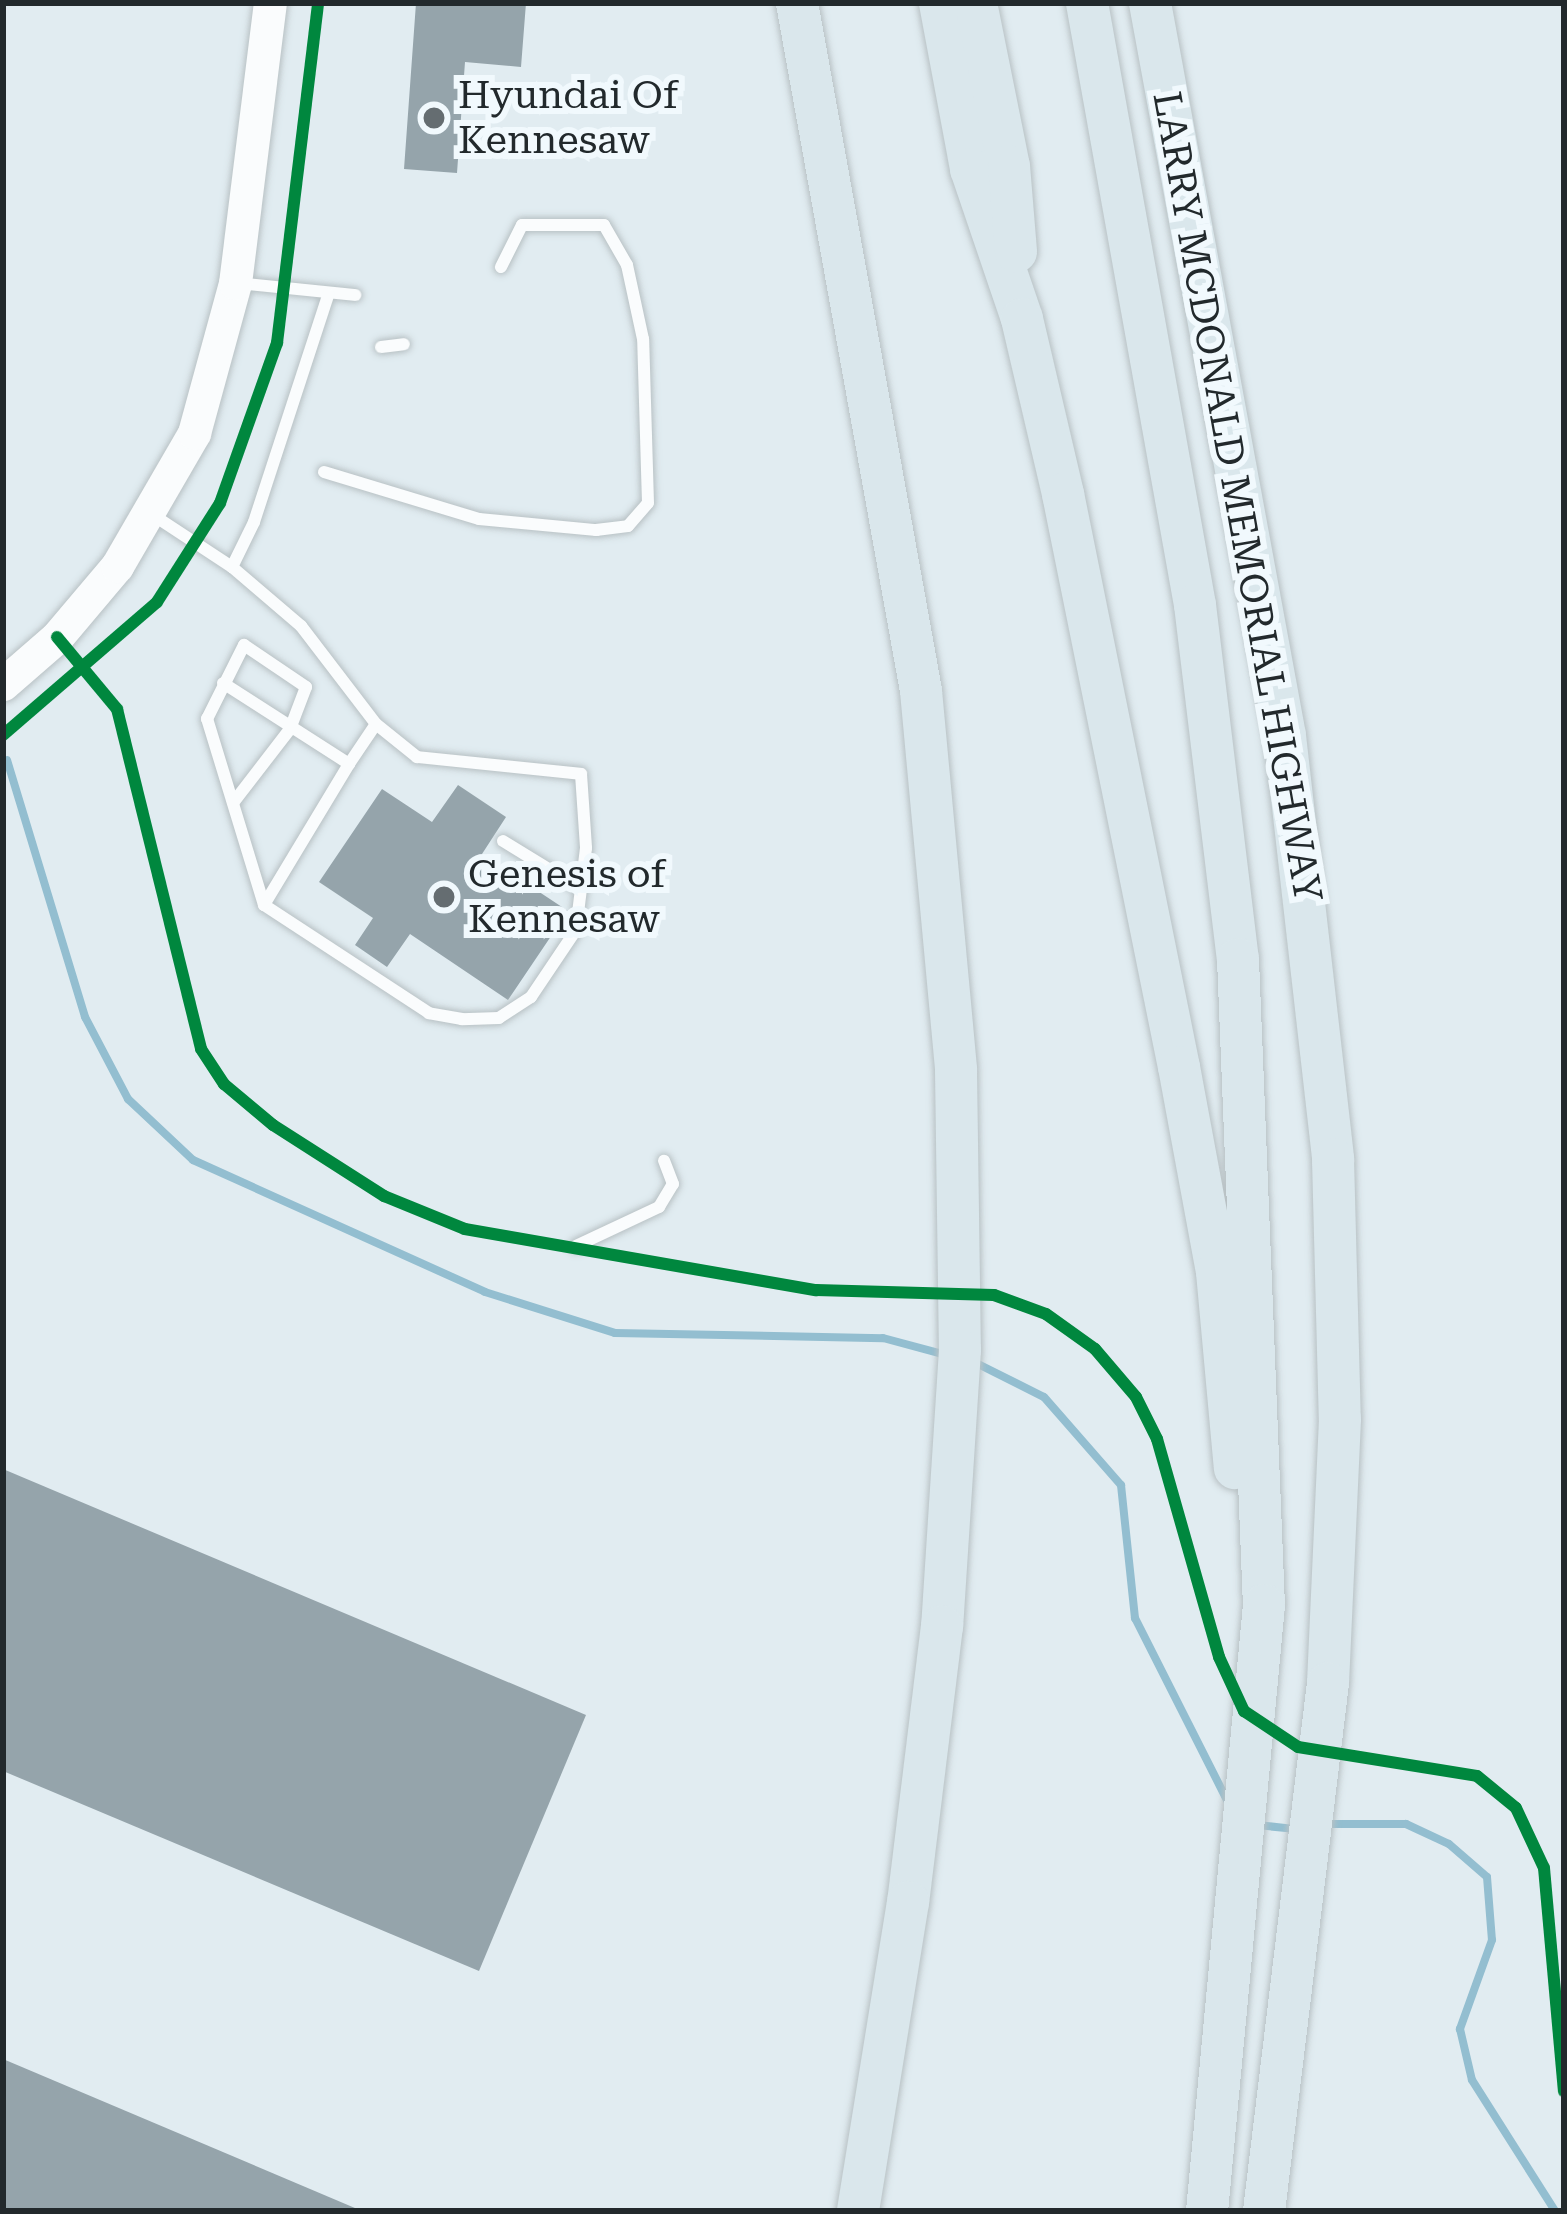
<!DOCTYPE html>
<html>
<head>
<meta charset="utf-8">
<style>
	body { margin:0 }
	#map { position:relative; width:1567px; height:2214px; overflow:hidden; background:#e1ecf1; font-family:"Roboto Serif",serif }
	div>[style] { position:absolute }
	.stream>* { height:8px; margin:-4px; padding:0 4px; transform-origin:4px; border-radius:4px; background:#93bed0 }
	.building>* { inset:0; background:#95a4ab }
	.roads { filter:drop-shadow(0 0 3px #b8c1c4) drop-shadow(0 0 3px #b8c1c4) }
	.service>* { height:12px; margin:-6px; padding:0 6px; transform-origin:6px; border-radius:6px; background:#fafcfd }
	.secondary>* { height:33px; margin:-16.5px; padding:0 16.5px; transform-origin:16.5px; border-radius:16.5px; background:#fafcfd }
	.motorway>* { height:42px; margin:-21px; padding:0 21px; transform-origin:21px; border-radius:21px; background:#dae7ec }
	.cycleway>* { height:12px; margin:-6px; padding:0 6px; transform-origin:6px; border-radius:6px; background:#00873e }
	.dots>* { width:33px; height:33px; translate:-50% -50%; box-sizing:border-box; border:6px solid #f1f9fd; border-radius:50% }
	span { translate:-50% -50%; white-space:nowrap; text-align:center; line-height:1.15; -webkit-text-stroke:12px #f1f9fd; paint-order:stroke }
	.poi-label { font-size:39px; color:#22292c }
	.left { translate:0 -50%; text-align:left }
	.street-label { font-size:39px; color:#22292c }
	.frame { position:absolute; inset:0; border:6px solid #22292c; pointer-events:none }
</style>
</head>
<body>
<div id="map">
	<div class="stream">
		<div style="left:7px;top:760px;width:269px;rotate:73.1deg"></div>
		<div style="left:85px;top:1017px;width:93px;rotate:62.3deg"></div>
		<div style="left:128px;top:1099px;width:89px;rotate:43.2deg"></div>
		<div style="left:193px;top:1160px;width:320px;rotate:24.3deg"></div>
		<div style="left:485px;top:1292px;width:136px;rotate:17.5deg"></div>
		<div style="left:615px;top:1333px;width:268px;rotate:1.1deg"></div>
		<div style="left:883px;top:1338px;width:65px;rotate:15.1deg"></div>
		<div style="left:972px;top:1361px;width:80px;rotate:26.6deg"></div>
		<div style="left:1044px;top:1397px;width:117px;rotate:48.8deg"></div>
		<div style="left:1121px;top:1485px;width:134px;rotate:84deg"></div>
		<div style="left:1135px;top:1618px;width:211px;rotate:63.2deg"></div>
		<div style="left:1327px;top:1824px;width:79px"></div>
		<div style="left:1406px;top:1824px;width:47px;rotate:24.9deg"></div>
		<div style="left:1449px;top:1844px;width:50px;rotate:41deg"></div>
		<div style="left:1487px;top:1877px;width:63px;rotate:85.5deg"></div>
		<div style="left:1492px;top:1940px;width:95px;rotate:109.8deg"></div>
		<div style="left:1460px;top:2029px;width:52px;rotate:76.8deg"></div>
		<div style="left:1472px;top:2080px;width:155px;rotate:57.6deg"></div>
		<div style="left:1257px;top:1825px;width:37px;rotate:6deg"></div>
	</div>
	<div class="building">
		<div style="clip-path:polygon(416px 3px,526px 3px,521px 67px,465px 62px,457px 173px,404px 169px)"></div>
		<div style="clip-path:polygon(458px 785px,506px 817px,482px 854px,568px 911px,508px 1000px,410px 934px,387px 967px,355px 945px,373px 918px,319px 882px,382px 789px,432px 822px)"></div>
		<div style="clip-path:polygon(3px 1469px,586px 1715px,479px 1971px,3px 1771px)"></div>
		<div style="clip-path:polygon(3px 2059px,362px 2211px,3px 2211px)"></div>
	</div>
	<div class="roads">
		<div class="service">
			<div style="left:237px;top:283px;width:119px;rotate:5.8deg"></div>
			<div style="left:381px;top:347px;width:23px;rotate:-7deg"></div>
			<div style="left:324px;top:472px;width:162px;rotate:16.9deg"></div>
			<div style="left:479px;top:519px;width:118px;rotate:5.4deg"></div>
			<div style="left:596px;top:530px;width:32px;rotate:-7deg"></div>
			<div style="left:628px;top:526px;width:30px;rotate:-49deg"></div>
			<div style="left:648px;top:503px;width:164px;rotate:-91.7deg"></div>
			<div style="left:643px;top:339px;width:76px;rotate:-102.2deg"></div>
			<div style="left:627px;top:265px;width:46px;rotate:-119.9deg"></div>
			<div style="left:604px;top:225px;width:82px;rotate:180deg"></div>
			<div style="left:522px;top:225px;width:47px;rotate:116.6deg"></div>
			<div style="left:153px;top:515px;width:95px;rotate:33.4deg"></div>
			<div style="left:232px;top:567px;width:50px;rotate:-63.9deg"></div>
			<div style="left:254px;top:522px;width:239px;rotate:-71.9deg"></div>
			<div style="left:232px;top:567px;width:91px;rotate:40.5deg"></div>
			<div style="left:301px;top:626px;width:123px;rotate:52.6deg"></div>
			<div style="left:376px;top:724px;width:53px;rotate:38.8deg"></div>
			<div style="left:417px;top:757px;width:165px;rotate:5.9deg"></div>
			<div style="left:581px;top:774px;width:74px;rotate:86.1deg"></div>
			<div style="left:586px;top:848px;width:83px;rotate:97deg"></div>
			<div style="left:576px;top:930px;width:81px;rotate:123.9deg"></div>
			<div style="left:531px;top:997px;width:38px;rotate:147deg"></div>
			<div style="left:499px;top:1018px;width:37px;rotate:178deg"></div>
			<div style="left:462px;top:1019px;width:34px;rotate:-170deg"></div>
			<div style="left:429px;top:1013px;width:197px;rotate:-146.8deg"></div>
			<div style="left:264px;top:905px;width:195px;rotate:-107deg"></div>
			<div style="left:207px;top:719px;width:83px;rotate:-63.4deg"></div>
			<div style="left:244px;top:645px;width:75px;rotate:34.1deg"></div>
			<div style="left:306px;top:687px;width:45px;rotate:110.9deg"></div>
			<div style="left:290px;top:729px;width:93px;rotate:127.6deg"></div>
			<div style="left:223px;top:683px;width:150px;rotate:32.7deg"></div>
			<div style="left:349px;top:764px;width:48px;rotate:-56deg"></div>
			<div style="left:503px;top:841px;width:92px;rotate:31.6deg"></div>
			<div style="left:264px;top:905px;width:165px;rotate:-58.9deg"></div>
			<div style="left:576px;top:1246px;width:92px;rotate:-25.2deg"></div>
			<div style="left:659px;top:1207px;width:27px;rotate:-59deg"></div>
			<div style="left:673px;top:1184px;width:25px;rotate:-111deg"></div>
		</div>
		<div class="secondary">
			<div style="left:3px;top:684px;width:72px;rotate:-41deg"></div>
			<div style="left:57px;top:637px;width:93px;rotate:-49.8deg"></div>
			<div style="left:117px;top:566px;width:154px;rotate:-59.9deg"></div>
			<div style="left:194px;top:433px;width:156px;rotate:-74.7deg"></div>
			<div style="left:235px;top:283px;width:282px;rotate:-82.9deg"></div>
		</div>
		<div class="motorway">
			<div style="left:797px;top:3px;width:699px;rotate:79.78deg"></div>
			<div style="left:921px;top:691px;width:381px;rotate:84.7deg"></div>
			<div style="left:956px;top:1070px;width:280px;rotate:89.2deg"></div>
			<div style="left:960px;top:1350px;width:277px;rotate:93.7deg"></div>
			<div style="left:942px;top:1626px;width:278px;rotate:97deg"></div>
			<div style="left:908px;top:1902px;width:313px;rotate:99.2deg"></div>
			<div style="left:940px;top:3px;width:169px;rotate:79.4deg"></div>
			<div style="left:971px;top:169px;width:158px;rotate:71.2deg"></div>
			<div style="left:1022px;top:319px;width:180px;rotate:76.8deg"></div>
			<div style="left:1063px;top:494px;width:585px;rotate:78.56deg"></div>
			<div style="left:1179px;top:1067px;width:208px;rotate:79.5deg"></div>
			<div style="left:1217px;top:1272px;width:197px;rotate:84.8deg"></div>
			<div style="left:976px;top:3px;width:166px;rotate:78.6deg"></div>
			<div style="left:1009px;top:166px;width:86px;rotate:85.3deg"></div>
			<div style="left:1087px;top:3px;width:612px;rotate:79.83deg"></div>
			<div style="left:1195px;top:605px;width:357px;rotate:83.1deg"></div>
			<div style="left:1238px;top:959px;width:647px;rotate:87.7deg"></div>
			<div style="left:1264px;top:1605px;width:609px;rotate:95.37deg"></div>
			<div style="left:1150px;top:3px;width:745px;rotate:79.56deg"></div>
			<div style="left:1285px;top:736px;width:426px;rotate:83.5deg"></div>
			<div style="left:1333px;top:1159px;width:260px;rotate:88.5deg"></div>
			<div style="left:1340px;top:1419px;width:264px;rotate:92.6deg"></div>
			<div style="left:1328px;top:1683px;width:532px;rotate:96.91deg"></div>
		</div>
	</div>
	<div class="cycleway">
		<div style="left:57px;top:637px;width:94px;rotate:50.2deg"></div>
		<div style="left:117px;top:709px;width:350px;rotate:76.1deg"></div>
		<div style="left:201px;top:1049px;width:42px;rotate:56.7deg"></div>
		<div style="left:224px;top:1084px;width:64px;rotate:39.9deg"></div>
		<div style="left:273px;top:1125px;width:132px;rotate:32.6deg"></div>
		<div style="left:384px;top:1196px;width:87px;rotate:22.2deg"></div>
		<div style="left:465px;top:1229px;width:356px;rotate:9.9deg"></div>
		<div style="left:816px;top:1290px;width:178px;rotate:1.6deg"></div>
		<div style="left:994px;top:1295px;width:55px;rotate:20.1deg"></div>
		<div style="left:1046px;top:1314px;width:60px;rotate:35.5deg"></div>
		<div style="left:1095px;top:1349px;width:63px;rotate:49.5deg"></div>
		<div style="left:1136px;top:1397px;width:47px;rotate:63.4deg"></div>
		<div style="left:1157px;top:1439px;width:227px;rotate:74.1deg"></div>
		<div style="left:1219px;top:1657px;width:60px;rotate:65.2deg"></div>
		<div style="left:1244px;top:1711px;width:65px;rotate:33.7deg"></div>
		<div style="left:1298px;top:1747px;width:181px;rotate:9.2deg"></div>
		<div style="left:1477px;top:1776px;width:50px;rotate:39.4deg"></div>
		<div style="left:1516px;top:1808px;width:66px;rotate:65deg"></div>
		<div style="left:1544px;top:1868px;width:224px;rotate:84.9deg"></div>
		<div style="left:3px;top:735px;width:203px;rotate:-40.8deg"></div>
		<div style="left:157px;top:602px;width:117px;rotate:-57.5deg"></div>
		<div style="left:220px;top:503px;width:170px;rotate:-70.4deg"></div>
		<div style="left:277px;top:343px;width:342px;rotate:-83.1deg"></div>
	</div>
	<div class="dots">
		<div style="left:434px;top:118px;background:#656d71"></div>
		<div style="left:444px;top:897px;background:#656d71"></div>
	</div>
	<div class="poi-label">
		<span class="left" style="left:458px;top:118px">Hyundai Of<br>Kennesaw</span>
		<span class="left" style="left:468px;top:897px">Genesis of<br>Kennesaw</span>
	</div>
	<div class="street-label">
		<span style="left:1237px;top:497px;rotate:80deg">LARRY MCDONALD MEMORIAL HIGHWAY</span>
	</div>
	<div class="frame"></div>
</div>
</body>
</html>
